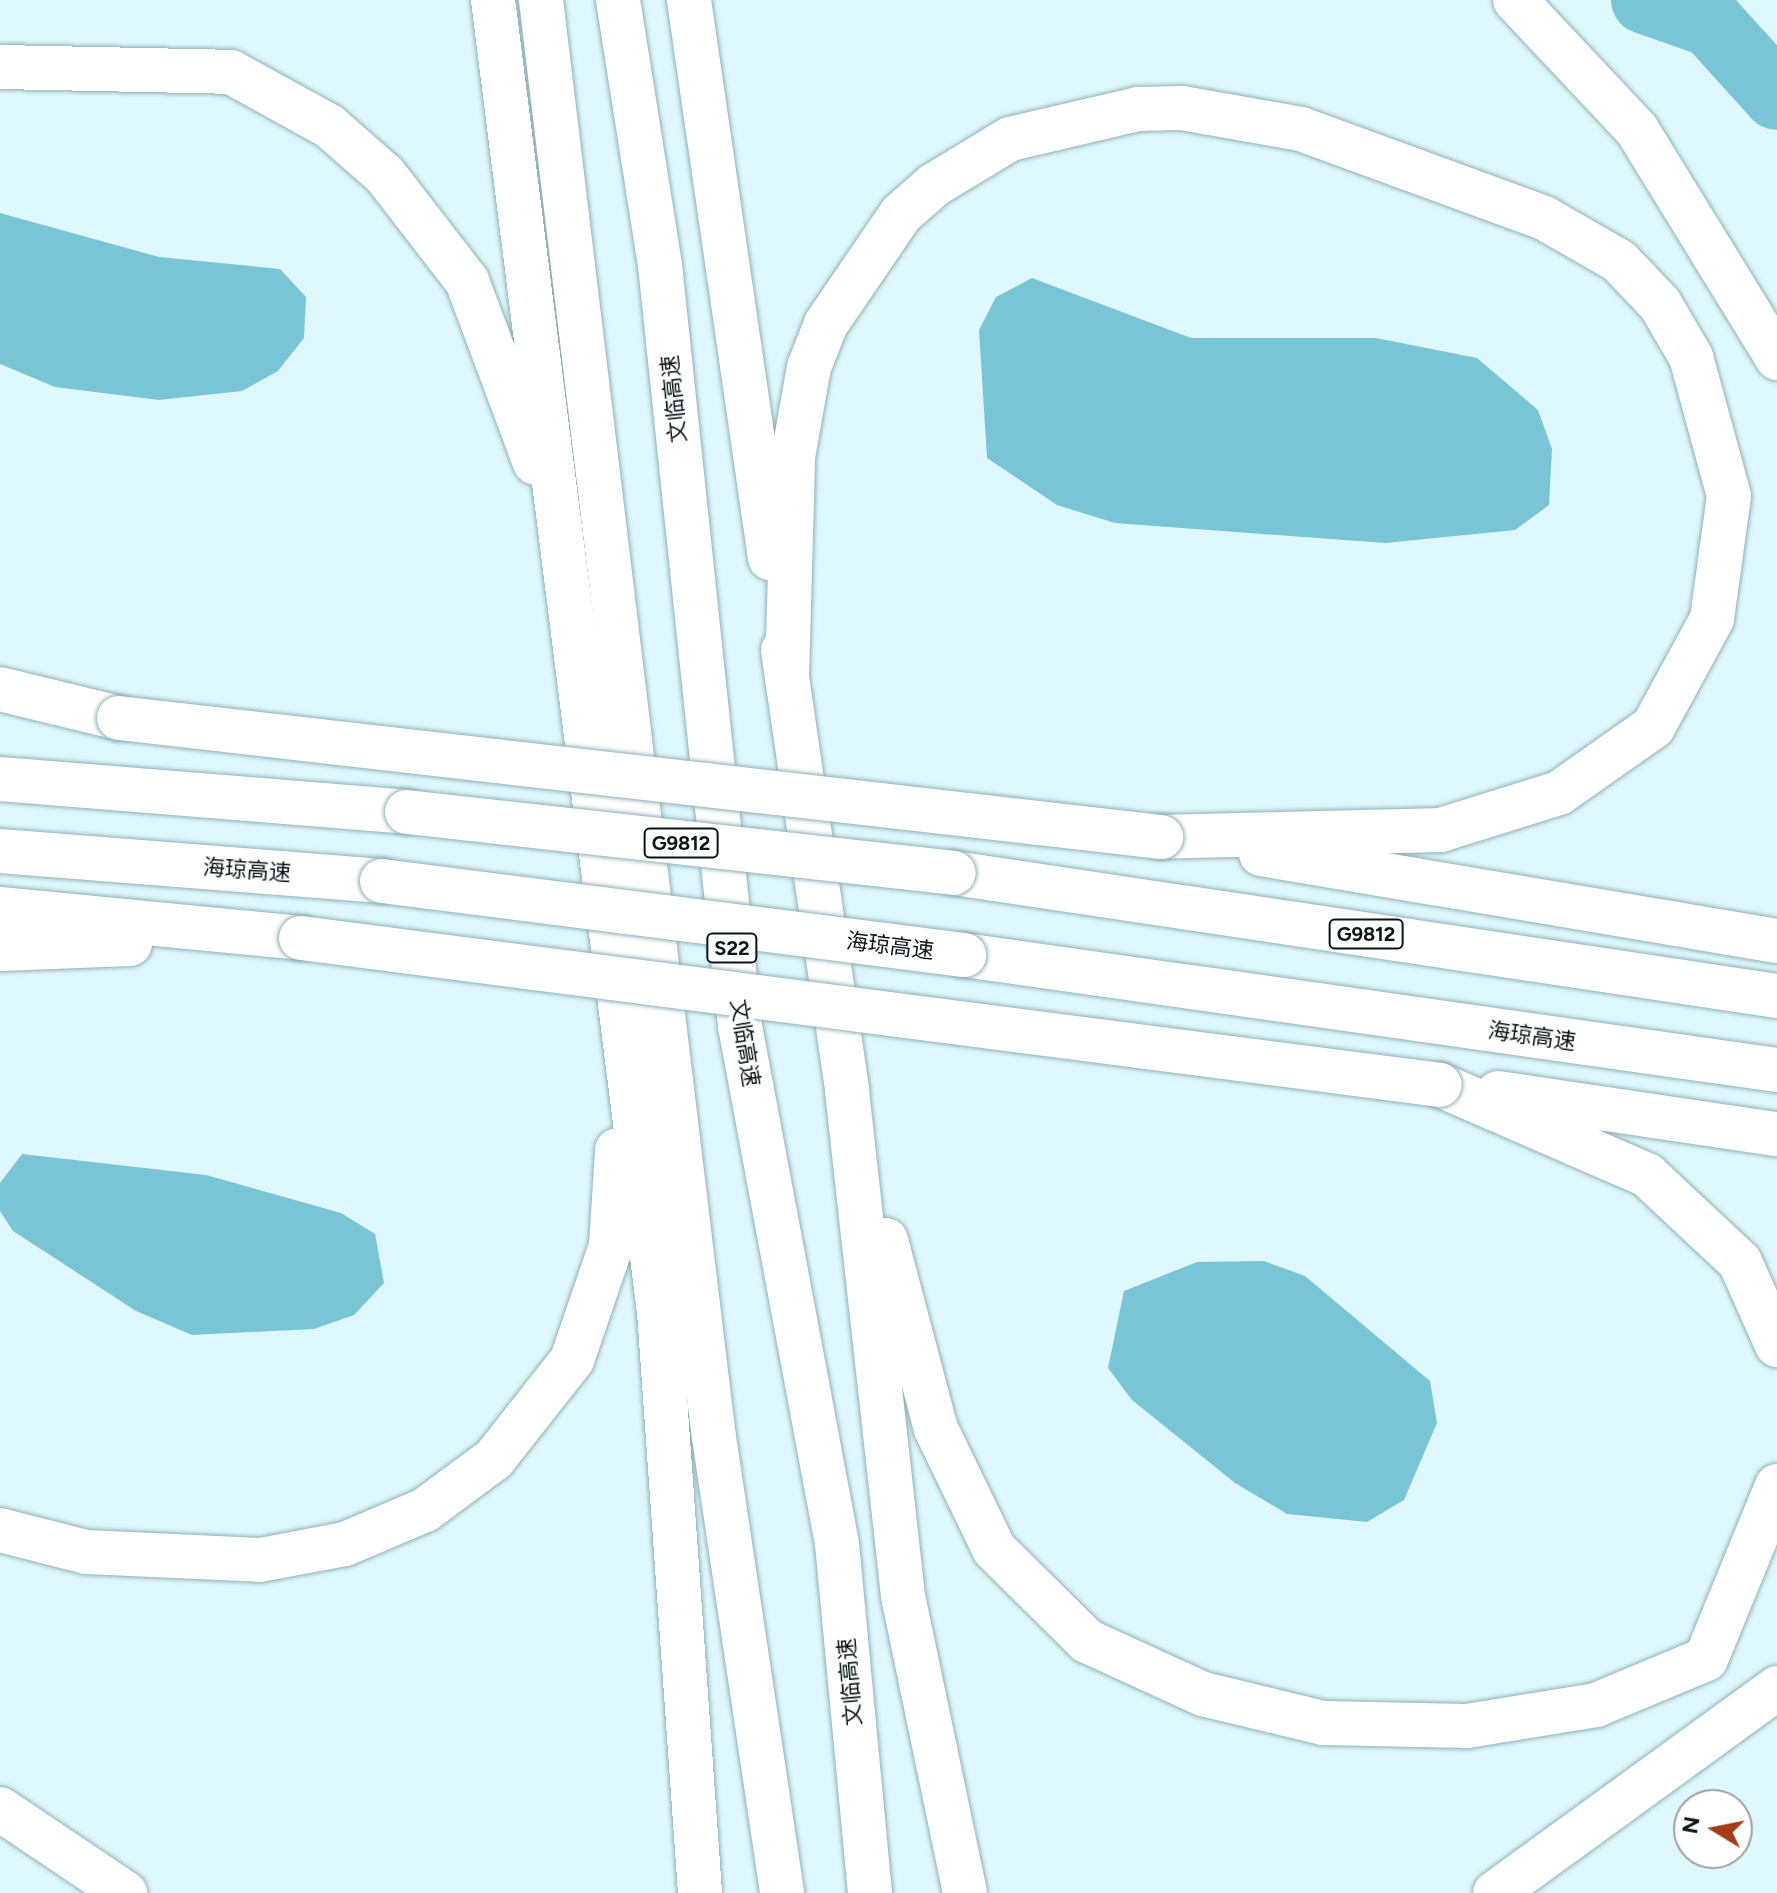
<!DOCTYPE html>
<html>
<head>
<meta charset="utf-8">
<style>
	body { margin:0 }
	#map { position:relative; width:1777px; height:1893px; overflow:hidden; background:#dff8fe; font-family:Figtree,"Noto Sans SC",sans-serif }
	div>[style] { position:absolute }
	.water>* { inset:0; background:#7ac5d5 }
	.river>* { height:68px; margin:-34px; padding:0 34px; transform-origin:34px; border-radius:34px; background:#7ac5d5 }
	.roads { filter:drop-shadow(0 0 2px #90afb6) drop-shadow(0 0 2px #90afb6) }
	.highway>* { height:44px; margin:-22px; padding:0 22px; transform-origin:22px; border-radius:22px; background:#fff }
	.bridges { filter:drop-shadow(0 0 2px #90afb6) drop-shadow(0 0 2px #90afb6) }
	.highway-bridge>* { height:44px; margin:-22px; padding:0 22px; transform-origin:22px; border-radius:22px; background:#fff }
	span { translate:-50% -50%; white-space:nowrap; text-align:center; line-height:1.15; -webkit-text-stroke:8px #fff; paint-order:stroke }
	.shield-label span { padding:2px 6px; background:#fff; border:2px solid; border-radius:6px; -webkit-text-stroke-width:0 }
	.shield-label { font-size:20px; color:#091517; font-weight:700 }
	.street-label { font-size:22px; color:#091517 }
	.north { position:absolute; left:1673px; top:1789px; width:80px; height:80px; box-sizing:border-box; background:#fff; border:2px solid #9da1a2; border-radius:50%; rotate:280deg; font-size:22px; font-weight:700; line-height:32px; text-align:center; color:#091517 }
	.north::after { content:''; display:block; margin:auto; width:28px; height:36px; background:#a33d17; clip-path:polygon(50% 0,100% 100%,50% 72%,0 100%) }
</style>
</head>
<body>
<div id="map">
	<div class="water">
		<div style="clip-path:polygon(0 213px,159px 257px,280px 269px,306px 297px,304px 338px,278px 371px,242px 391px,159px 400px,55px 387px,0 364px)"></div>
		<div style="clip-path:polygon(1032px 278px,1191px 338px,1376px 338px,1477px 358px,1538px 410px,1552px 449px,1549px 505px,1515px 530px,1385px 543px,1115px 523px,1057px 505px,987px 458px,979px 330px,996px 297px)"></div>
		<div style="clip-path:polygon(22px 1154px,206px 1175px,341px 1213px,375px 1234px,384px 1283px,354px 1315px,314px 1329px,192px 1335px,136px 1311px,13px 1231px,0 1211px,0 1183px)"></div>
		<div style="clip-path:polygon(1264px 1261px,1305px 1276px,1430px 1381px,1437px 1423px,1404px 1500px,1367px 1522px,1287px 1514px,1235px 1483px,1132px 1400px,1108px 1368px,1124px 1291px,1197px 1262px)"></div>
	</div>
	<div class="river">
		<div style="left:1645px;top:0;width:70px;rotate:19.2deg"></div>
		<div style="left:1711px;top:23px;width:98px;rotate:47.9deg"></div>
	</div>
	<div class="roads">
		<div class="highway">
			<div style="left:493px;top:0;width:1322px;rotate:82.79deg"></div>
			<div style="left:659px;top:1312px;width:582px;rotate:85.96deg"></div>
			<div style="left:541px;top:0;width:1447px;rotate:83.14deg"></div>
			<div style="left:714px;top:1437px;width:461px;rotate:81.5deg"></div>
			<div style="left:618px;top:0;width:268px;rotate:81deg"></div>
			<div style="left:660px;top:265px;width:765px;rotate:84deg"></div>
			<div style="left:740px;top:1026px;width:527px;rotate:79.39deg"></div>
			<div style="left:837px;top:1544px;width:351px;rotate:84.6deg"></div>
			<div style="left:689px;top:0;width:564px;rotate:81.74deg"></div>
			<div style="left:1515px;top:0;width:178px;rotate:46.8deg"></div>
			<div style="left:1637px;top:130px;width:268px;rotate:58.4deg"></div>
			<div style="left:0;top:67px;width:231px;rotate:1.2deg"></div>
			<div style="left:231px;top:72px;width:112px;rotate:28.9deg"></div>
			<div style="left:329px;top:126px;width:74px;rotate:41.2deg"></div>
			<div style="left:385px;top:175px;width:134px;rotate:52.3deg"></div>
			<div style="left:467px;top:281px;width:194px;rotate:69.5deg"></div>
			<div style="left:783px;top:650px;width:446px;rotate:81.7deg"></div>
			<div style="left:847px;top:1091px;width:508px;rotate:83.67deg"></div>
			<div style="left:903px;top:1596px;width:303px;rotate:78.2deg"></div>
			<div style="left:787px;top:678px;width:221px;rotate:-88.4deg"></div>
			<div style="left:793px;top:457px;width:91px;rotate:-79.9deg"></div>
			<div style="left:809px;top:367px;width:46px;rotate:-68.4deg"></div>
			<div style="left:826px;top:324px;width:133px;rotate:-55.7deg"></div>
			<div style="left:901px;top:214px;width:44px;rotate:-41.3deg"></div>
			<div style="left:934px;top:185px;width:89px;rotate:-31.2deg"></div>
			<div style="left:1010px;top:139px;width:131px;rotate:-13.2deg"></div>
			<div style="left:1138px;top:109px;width:44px;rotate:-1.3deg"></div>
			<div style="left:1182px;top:108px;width:121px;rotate:10deg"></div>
			<div style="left:1301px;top:129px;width:259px;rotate:20.1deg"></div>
			<div style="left:1544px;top:218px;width:86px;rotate:29.8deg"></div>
			<div style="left:1619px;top:261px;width:59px;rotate:46.4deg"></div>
			<div style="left:1660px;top:304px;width:61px;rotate:59.7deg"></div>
			<div style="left:1691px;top:357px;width:144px;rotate:74.7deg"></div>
			<div style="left:1729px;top:496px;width:124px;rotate:97.9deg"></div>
			<div style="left:1712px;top:619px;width:123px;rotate:118.6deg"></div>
			<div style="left:1653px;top:727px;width:115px;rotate:144.9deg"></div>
			<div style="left:1559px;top:793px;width:124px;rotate:162.6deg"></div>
			<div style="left:1441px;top:830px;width:280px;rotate:178.6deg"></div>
			<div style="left:0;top:689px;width:122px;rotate:13.7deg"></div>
			<div style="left:0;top:779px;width:408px;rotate:4.6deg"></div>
			<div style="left:0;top:851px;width:383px;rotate:4.5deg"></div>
			<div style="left:1261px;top:854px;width:523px;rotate:9.57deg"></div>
			<div style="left:954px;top:873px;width:832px;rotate:8.5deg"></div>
			<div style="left:0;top:909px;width:302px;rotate:5.5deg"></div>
			<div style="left:0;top:949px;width:130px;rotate:-2.2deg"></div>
			<div style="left:964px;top:955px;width:821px;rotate:8.05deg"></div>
			<div style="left:1440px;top:1085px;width:226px;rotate:23.5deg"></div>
			<div style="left:1647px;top:1175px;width:127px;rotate:43.1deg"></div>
			<div style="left:1740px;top:1262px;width:91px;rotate:66deg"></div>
			<div style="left:1498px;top:1093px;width:282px;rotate:8.4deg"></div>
			<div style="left:886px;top:1240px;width:196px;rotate:75.2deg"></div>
			<div style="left:936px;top:1429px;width:133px;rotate:64.2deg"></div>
			<div style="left:994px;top:1549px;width:131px;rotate:44.7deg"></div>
			<div style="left:1087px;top:1641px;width:128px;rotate:24.6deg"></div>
			<div style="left:1203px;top:1694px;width:123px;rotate:13.6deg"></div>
			<div style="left:1323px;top:1723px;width:144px;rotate:1.2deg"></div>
			<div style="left:1467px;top:1726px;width:131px;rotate:-9.2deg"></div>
			<div style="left:1596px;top:1705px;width:119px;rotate:-22.7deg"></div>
			<div style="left:1706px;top:1659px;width:187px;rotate:-67.7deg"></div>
			<div style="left:0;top:1530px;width:89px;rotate:14.3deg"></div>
			<div style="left:86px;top:1552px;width:174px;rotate:2.6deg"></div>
			<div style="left:260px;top:1560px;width:86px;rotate:-10.7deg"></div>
			<div style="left:345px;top:1544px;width:87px;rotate:-23deg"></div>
			<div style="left:425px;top:1510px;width:86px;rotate:-36.5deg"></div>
			<div style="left:494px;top:1459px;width:126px;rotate:-51.8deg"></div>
			<div style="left:572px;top:1360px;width:120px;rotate:-71.1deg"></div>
			<div style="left:611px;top:1246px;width:96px;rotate:-86.4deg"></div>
			<div style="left:0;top:1809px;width:151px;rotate:33.9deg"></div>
			<div style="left:1495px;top:1893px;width:349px;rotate:-36deg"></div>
		</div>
	</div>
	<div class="bridges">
		<div class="highway-bridge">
			<div style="left:119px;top:718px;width:1049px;rotate:6.52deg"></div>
			<div style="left:407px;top:812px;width:550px;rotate:6.36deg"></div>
			<div style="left:382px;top:881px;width:587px;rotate:7.25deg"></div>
			<div style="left:301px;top:938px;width:1148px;rotate:7.35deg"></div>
		</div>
	</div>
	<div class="shield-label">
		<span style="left:681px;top:843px">G9812</span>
		<span style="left:1366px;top:934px">G9812</span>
		<span style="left:732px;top:948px">S22</span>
	</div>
	<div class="street-label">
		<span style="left:674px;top:399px;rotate:-96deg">文临高速</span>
		<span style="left:247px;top:870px;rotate:4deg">海琼高速</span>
		<span style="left:890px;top:946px;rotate:7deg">海琼高速</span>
		<span style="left:1532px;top:1036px;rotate:8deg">海琼高速</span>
		<span style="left:745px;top:1043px;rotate:81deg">文临高速</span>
		<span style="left:850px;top:1682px;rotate:-95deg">文临高速</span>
	</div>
	<div class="north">N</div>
</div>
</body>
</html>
